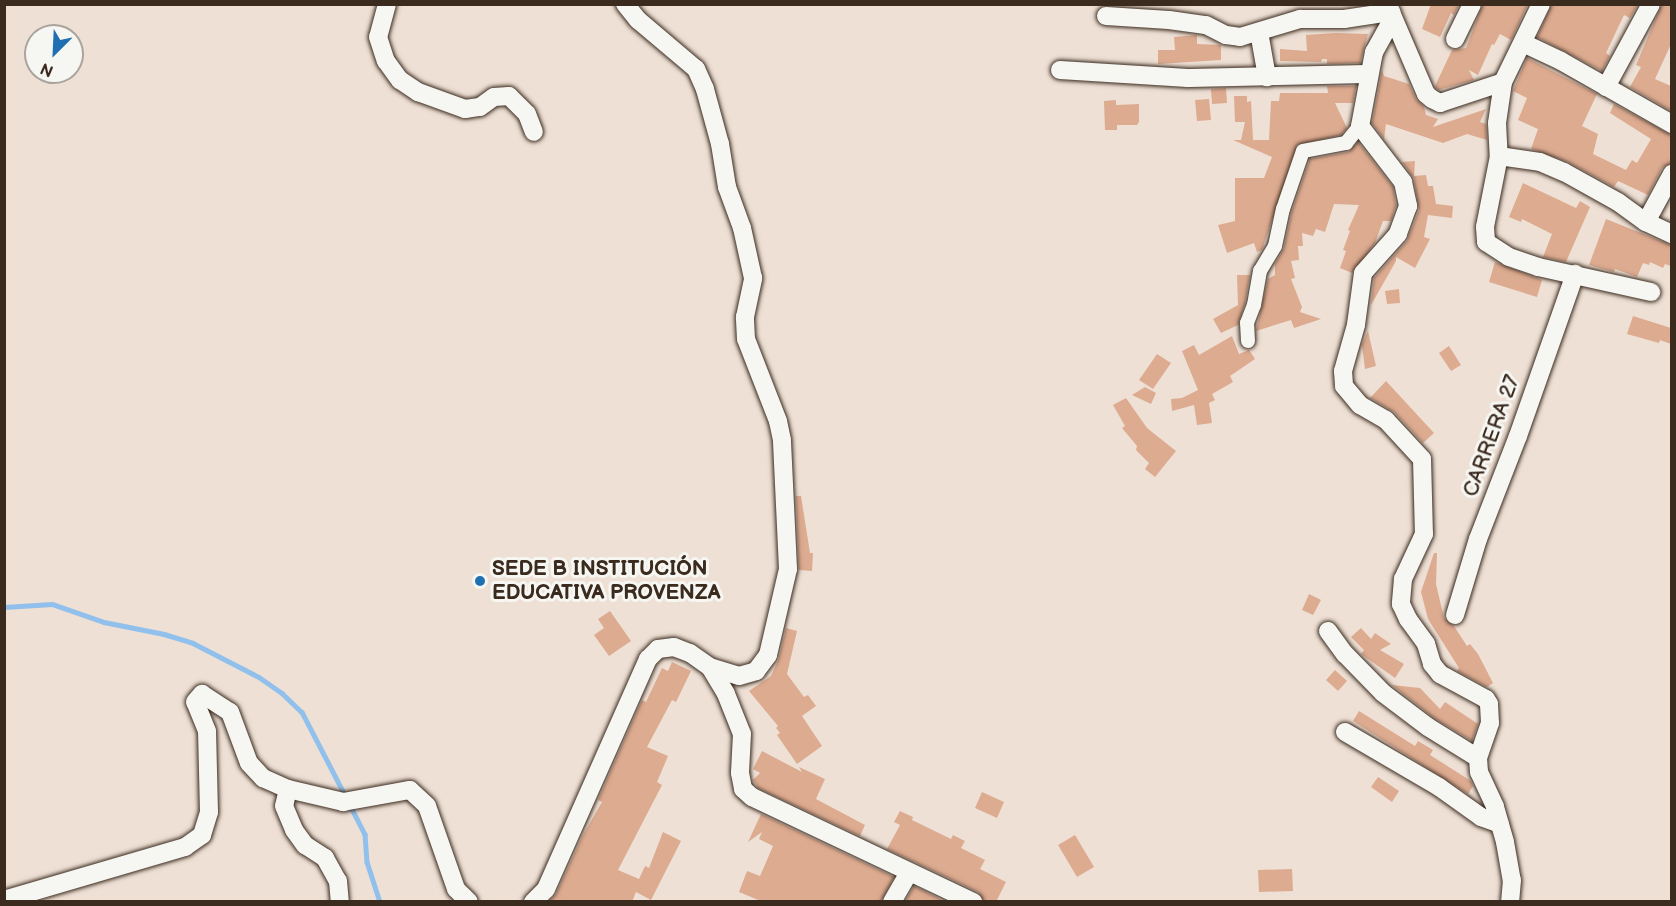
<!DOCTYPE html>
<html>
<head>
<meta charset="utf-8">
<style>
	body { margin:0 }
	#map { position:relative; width:1676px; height:906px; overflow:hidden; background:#eee0d5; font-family:"Balsamiq Sans",sans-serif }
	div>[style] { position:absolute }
	.stream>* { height:4.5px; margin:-2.25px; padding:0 2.25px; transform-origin:2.25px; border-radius:2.25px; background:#90c0eb }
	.building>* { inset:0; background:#ddab90 }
	.roads { filter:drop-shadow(0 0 2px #3b2a1e) drop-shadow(0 0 2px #3b2a1e) }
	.pedestrian>* { height:14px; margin:-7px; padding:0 7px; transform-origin:7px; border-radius:7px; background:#f6f6f2 }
	.minor>* { height:18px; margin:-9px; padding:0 9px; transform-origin:9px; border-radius:9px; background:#f6f6f2 }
	.dots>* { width:16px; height:16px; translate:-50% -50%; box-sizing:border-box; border:3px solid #f6f6f2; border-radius:50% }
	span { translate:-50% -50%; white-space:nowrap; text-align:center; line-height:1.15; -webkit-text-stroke:6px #f6f6f2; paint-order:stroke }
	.street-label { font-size:21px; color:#3b2a1e }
	.poi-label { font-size:21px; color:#3b2a1e; font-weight:700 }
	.left { translate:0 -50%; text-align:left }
	.frame { position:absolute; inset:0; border:6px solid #3b2a1e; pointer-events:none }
	.north { position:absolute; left:24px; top:24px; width:60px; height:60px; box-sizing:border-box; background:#f6f6f2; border:2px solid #aba49d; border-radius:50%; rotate:204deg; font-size:16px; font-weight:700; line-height:24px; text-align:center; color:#3b2a1e }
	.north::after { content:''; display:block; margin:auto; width:21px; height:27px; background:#1f6fb2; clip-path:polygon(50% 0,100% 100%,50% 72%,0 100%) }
</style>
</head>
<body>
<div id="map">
	<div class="stream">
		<div style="left:4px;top:607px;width:48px;rotate:-3.6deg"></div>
		<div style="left:52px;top:604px;width:55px;rotate:19.1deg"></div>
		<div style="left:104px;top:622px;width:61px;rotate:11.3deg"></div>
		<div style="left:164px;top:634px;width:30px;rotate:17deg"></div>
		<div style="left:193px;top:643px;width:74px;rotate:27.3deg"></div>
		<div style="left:259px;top:677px;width:28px;rotate:35deg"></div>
		<div style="left:282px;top:693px;width:28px;rotate:44deg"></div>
		<div style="left:302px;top:712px;width:96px;rotate:62.6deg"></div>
		<div style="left:350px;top:805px;width:33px;rotate:63deg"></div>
		<div style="left:365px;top:834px;width:28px;rotate:86deg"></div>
		<div style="left:367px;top:862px;width:42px;rotate:72deg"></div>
	</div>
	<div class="building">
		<div style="clip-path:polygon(1431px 4px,1459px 4px,1454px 15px,1451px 13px,1440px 37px,1422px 29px)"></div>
		<div style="clip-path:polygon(1483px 4px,1528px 4px,1511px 40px,1500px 34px,1494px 45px,1492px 44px,1478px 75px,1469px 70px,1474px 80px,1438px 90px,1435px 86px,1452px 50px,1466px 48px)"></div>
		<div style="clip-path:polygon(1552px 4px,1638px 4px,1630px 18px,1624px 15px,1606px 53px,1610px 56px,1602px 71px,1537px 37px)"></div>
		<div style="clip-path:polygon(1662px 4px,1671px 4px,1671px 44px,1655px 79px,1671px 86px,1671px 111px,1630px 87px,1641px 67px,1636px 65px)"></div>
		<div style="clip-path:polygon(1335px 33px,1368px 34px,1360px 63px,1327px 64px,1327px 59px,1322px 59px,1321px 62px,1280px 61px,1280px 49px,1307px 51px,1306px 35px)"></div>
		<div style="clip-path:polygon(1197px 35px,1197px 44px,1221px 45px,1221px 60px,1158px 64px,1158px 50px,1175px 50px,1174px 37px)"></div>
		<div style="clip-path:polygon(1527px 58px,1597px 94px,1582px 126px,1598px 134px,1593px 154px,1626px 170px,1632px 160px,1637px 163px,1651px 139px,1610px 113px,1614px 104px,1671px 135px,1671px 163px,1662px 168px,1648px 195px,1618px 181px,1614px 187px,1568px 162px,1531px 149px,1538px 129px,1518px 120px,1527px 98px,1513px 91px)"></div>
		<div style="clip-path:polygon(1382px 70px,1384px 76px,1409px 84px,1416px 99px,1424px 107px,1426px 115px,1438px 119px,1433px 127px,1486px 109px,1480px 122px,1486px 124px,1487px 140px,1467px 134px,1443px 143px,1386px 124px,1384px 139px,1372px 123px)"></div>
		<div style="clip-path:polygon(1327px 86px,1356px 86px,1353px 103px,1335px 103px,1347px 128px,1341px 135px,1297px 145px,1262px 250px,1257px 252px,1254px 243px,1227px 253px,1218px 225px,1235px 221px,1235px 178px,1264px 178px,1272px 157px,1233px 140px,1241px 140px,1245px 122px,1235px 122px,1234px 96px,1247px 96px,1247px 102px,1251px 101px,1253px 140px,1269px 140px,1271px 101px,1279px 101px,1280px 93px,1328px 93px)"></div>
		<div style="clip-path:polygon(1226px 88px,1227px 103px,1212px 104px,1211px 89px)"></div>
		<div style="clip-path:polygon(1209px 99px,1211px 120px,1197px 121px,1195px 100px)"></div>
		<div style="clip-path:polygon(1116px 100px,1116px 105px,1139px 104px,1139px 122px,1137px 125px,1117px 125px,1117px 130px,1105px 130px,1104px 101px)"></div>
		<div style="clip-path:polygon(1358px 142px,1393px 187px,1396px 205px,1391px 221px,1383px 221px,1375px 243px,1352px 273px,1340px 268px,1346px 251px,1343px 250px,1350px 231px,1348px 230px,1359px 205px,1334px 204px,1325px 232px,1316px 229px,1313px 236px,1302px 233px,1303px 246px,1298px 246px,1299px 260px,1291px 261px,1295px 278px,1291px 279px,1302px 307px,1300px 312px,1321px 319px,1294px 328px,1291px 320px,1256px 331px,1268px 279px,1275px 275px,1275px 264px,1284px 248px,1292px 211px,1310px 159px,1348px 152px)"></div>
		<div style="clip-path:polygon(1415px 161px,1414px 176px,1426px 175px,1428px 186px,1433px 186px,1436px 204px,1453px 206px,1452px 218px,1428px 215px,1424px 237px,1430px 239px,1415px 268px,1396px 257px,1396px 261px,1371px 305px,1374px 278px,1407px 241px,1419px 210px,1414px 179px,1402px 162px)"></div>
		<div style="clip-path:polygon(1523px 183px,1576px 208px,1580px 201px,1590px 207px,1566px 262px,1543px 257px,1552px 234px,1522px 219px,1521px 222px,1509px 217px)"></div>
		<div style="clip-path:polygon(1606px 219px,1671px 245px,1671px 266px,1665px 264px,1663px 268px,1650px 262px,1649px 265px,1643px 263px,1637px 277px,1615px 269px,1614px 272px,1589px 265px)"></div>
		<div style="clip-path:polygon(1495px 262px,1542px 280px,1537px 297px,1489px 282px)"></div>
		<div style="clip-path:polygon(1237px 275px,1250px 275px,1245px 303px,1238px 325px,1221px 333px,1213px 319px,1238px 305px)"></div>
		<div style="clip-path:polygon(1399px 289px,1400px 303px,1387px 304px,1385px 291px)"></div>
		<div style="clip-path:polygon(1633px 316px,1671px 328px,1671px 344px,1660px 340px,1659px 343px,1627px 334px)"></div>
		<div style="clip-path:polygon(1368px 331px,1376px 366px,1365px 369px,1362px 345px)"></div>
		<div style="clip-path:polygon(1232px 336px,1239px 354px,1249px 350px,1255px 359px,1230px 376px,1233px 382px,1212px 394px,1215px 400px,1209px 403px,1212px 423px,1197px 425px,1194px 405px,1172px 411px,1171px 399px,1182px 398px,1198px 390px,1182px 351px,1194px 345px,1199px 355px)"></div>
		<div style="clip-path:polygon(1449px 346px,1461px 365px,1451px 371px,1439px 353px)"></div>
		<div style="clip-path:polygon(1157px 354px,1171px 363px,1153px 389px,1139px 380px)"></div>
		<div style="clip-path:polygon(1386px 381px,1434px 433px,1423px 443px,1394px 412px,1370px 398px)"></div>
		<div style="clip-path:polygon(1145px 387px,1156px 393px,1151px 404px,1132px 395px)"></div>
		<div style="clip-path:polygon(1126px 398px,1147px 428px,1176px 451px,1155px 477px,1145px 469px,1149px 463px,1136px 450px,1137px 446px,1122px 428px,1125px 426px,1113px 405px)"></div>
		<div style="clip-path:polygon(796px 496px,801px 496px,810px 553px,813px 553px,812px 571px,799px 570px)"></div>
		<div style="clip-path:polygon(1434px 553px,1437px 553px,1436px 584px,1444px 618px,1454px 626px,1467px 646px,1470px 644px,1478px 654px,1493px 683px,1487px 687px,1457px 671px,1459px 668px,1428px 619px,1421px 592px)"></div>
		<div style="clip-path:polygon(1309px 594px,1321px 600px,1313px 615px,1302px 610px)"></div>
		<div style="clip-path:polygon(610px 611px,631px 641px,609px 656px,594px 635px,604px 628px,598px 619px)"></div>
		<div style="clip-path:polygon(786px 628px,797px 631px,787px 674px,804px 697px,808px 695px,816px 706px,802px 716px,822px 746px,797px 764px,777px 735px,780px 733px,776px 728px,778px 726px,749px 691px,771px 676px,779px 658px)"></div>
		<div style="clip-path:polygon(1361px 628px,1371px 639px,1375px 633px,1391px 644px,1380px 650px,1404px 664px,1395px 678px,1361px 654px,1364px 650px,1351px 637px)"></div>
		<div style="clip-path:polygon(672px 662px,691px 671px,676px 702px,672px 700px,647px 747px,668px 756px,657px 782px,662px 785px,618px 870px,639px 879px,645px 866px,649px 868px,663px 832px,681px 841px,651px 900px,636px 892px,632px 902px,549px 902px,556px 894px,583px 835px,602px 802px,598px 800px,642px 700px,646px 702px,662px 668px,668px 671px)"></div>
		<div style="clip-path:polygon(1335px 670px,1347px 681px,1338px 691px,1326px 680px)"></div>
		<div style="clip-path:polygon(1392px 685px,1420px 688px,1440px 709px,1445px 702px,1478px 724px,1472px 741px,1434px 718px)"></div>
		<div style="clip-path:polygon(1359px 711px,1415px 746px,1418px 741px,1433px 750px,1430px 755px,1471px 781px,1473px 786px,1468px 794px,1353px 721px)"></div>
		<div style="clip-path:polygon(762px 751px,802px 772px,799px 767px,825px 779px,816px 799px,865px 825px,860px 836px,758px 788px,753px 780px,760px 773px,753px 769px)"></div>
		<div style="clip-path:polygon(1378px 777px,1399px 791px,1392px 802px,1371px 787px)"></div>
		<div style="clip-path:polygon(982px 792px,1004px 802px,997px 818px,975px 808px)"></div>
		<div style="clip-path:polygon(900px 811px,913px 817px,912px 820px,951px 839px,953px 835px,965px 841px,961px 848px,985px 860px,980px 869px,1006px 882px,996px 902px,984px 902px,978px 892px,887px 849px,900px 825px,894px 822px)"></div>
		<div style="clip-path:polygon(761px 814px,894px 877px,881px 902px,763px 902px,739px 892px,747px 871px,760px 876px,773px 846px,759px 839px,762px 832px,748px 842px)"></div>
		<div style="clip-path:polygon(1075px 835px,1094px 867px,1077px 877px,1058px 845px)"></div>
		<div style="clip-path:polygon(1292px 869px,1293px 891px,1259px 892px,1258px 870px)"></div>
		<div style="clip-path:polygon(914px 886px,946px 902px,905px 902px)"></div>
	</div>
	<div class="roads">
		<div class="pedestrian">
			<div style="left:1248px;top:341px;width:18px;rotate:-93deg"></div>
			<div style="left:1247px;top:323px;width:19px;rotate:-69deg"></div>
			<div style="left:1254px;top:305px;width:35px;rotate:-80deg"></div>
			<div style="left:1260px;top:271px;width:29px;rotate:-59deg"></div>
			<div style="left:1275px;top:246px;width:38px;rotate:-78deg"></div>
			<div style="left:1283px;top:209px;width:61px;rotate:-71deg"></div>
			<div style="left:1303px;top:151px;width:44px;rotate:-10.5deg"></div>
			<div style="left:1346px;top:143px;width:22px;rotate:-51deg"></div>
		</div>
		<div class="minor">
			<div style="left:387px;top:4px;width:34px;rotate:105deg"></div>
			<div style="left:378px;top:37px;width:25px;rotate:72deg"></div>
			<div style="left:386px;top:61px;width:24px;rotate:54deg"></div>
			<div style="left:400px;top:80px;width:22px;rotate:34deg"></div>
			<div style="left:418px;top:92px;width:50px;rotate:19.9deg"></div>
			<div style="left:465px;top:109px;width:15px;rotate:-8deg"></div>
			<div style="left:480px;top:107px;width:17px;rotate:-36deg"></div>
			<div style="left:494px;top:97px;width:15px;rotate:-4deg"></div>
			<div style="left:509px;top:96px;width:25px;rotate:45deg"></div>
			<div style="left:527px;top:114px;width:19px;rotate:69deg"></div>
			<div style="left:1541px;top:4px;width:87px;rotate:116deg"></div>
			<div style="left:1503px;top:82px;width:41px;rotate:98.3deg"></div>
			<div style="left:1497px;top:123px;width:33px;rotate:87deg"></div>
			<div style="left:1499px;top:156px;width:72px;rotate:101.2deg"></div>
			<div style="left:1485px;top:227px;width:15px;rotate:86deg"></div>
			<div style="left:1486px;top:242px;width:27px;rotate:33deg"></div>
			<div style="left:1509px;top:257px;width:31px;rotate:19deg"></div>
			<div style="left:1538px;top:267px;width:116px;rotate:12.5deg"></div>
			<div style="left:1390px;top:10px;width:91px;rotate:66.8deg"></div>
			<div style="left:1426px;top:94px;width:8px;rotate:40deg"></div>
			<div style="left:1432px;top:99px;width:9px;rotate:27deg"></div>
			<div style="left:1440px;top:103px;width:66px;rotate:-18.4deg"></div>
			<div style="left:1106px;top:16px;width:63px;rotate:3.6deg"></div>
			<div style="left:1169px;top:20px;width:37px;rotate:8deg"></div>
			<div style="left:1206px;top:25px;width:22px;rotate:27deg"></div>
			<div style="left:1226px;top:35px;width:14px;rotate:8deg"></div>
			<div style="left:1240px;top:37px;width:63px;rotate:-16.7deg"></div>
			<div style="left:1300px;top:19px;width:44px"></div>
			<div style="left:1344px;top:19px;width:48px;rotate:-8.5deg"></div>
			<div style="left:1393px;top:18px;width:39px;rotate:119deg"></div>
			<div style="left:1374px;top:52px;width:75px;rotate:100.7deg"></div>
			<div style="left:1360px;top:126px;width:71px;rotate:52.5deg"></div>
			<div style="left:1403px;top:182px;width:25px;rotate:78deg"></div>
			<div style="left:1408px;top:206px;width:30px;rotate:110deg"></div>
			<div style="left:1398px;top:234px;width:52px;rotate:131.9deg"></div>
			<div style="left:1363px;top:273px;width:52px;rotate:97.7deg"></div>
			<div style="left:1356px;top:325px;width:48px;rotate:105.8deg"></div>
			<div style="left:1343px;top:371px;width:15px;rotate:86deg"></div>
			<div style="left:1344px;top:386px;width:25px;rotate:50deg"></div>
			<div style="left:1360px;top:405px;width:30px;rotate:30deg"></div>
			<div style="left:1386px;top:420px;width:53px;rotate:47.3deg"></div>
			<div style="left:1422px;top:459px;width:75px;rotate:88.5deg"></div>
			<div style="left:1424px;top:534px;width:50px;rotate:115deg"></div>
			<div style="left:1403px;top:579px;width:25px;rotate:95deg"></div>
			<div style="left:1401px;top:604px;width:17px;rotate:65deg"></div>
			<div style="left:1408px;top:619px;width:31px;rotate:54deg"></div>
			<div style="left:1426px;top:644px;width:21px;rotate:73deg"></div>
			<div style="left:1432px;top:664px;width:13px;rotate:51deg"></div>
			<div style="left:1440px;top:674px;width:52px;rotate:28.5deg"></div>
			<div style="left:1486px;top:699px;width:6px;rotate:59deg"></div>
			<div style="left:1489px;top:704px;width:19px;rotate:87deg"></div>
			<div style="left:1490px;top:723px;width:37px;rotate:109deg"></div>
			<div style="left:1478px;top:758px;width:14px;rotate:86deg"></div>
			<div style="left:1479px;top:772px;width:38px;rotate:65deg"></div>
			<div style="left:1495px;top:807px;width:36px;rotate:74deg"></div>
			<div style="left:1505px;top:842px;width:39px;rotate:80deg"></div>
			<div style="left:1512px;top:880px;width:22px;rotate:95deg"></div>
			<div style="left:1259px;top:32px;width:46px;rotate:79.9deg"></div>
			<div style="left:1455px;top:39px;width:39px;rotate:-64deg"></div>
			<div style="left:1523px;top:43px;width:42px;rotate:25.3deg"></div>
			<div style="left:1561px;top:61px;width:128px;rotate:29.6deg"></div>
			<div style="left:1060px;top:70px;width:128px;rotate:3.6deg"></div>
			<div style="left:1188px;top:78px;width:180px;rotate:-1.3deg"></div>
			<div style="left:1606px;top:87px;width:94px;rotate:-61.5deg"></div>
			<div style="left:1499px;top:156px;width:41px;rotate:8.3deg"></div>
			<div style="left:1540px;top:162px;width:26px;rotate:23deg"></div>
			<div style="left:1564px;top:172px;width:62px;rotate:29.1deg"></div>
			<div style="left:1618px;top:202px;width:34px;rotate:36deg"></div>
			<div style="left:1646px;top:222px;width:29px;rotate:25deg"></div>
			<div style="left:1646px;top:222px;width:55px;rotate:-61.6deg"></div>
			<div style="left:1455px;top:615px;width:79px;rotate:-73.2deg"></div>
			<div style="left:1478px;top:539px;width:110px;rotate:-68.8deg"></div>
			<div style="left:1518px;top:436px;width:172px;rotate:-70.6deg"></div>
			<div style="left:1328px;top:631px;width:29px;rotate:54deg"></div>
			<div style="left:1345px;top:654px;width:54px;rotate:45.7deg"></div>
			<div style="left:1383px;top:693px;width:56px;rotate:37.1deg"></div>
			<div style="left:1428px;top:727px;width:59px;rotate:31.8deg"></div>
			<div style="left:710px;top:667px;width:31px;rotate:59deg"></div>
			<div style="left:726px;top:694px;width:43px;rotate:68.2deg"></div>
			<div style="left:742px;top:734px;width:39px;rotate:93deg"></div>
			<div style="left:740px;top:773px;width:16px;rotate:79deg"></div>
			<div style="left:743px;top:789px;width:12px;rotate:42deg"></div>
			<div style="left:752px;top:797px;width:245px;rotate:25.4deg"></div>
			<div style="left:1345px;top:732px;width:109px;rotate:30.3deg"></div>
			<div style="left:1439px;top:787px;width:52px;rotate:35.5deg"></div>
			<div style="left:1481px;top:817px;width:20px;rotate:20deg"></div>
			<div style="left:288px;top:789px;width:17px;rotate:103deg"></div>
			<div style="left:284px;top:806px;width:26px;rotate:67deg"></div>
			<div style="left:294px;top:830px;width:19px;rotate:54deg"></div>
			<div style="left:305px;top:845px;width:24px;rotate:33deg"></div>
			<div style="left:325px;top:858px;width:26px;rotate:61deg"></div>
			<div style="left:338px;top:881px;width:21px;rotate:85deg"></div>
			<div style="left:4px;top:900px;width:189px;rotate:-16.3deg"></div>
			<div style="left:185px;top:847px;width:21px;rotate:-35deg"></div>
			<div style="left:202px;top:835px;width:24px;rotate:-73deg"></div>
			<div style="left:209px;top:812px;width:81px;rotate:-91.4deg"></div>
			<div style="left:207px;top:731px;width:31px;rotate:-112deg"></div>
			<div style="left:195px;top:702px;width:11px;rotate:-49deg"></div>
			<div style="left:202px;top:694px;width:33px;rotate:33deg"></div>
			<div style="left:230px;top:712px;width:54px;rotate:69.6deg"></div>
			<div style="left:249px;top:763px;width:21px;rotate:47deg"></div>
			<div style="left:263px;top:778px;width:27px;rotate:24deg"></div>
			<div style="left:288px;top:789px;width:57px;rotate:13.3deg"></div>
			<div style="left:343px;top:802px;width:68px;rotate:-10.2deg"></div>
			<div style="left:410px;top:790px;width:23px;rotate:43deg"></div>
			<div style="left:427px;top:806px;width:88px;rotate:70.7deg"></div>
			<div style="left:456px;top:889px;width:18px;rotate:45deg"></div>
			<div style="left:533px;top:902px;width:18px;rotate:-45deg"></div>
			<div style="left:546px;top:889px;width:252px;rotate:-66.1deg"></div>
			<div style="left:648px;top:659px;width:14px;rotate:-45deg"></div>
			<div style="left:658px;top:649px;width:16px;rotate:-7deg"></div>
			<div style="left:674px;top:647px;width:17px;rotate:21deg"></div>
			<div style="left:690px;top:653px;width:24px;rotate:35deg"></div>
			<div style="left:710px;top:667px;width:30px;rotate:17deg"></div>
			<div style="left:739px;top:676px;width:18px;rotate:-16deg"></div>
			<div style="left:756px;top:671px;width:20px;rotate:-53deg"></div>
			<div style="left:768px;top:655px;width:88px;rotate:-76.9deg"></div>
			<div style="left:788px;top:569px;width:129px;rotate:-92.7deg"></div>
			<div style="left:782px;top:440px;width:19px;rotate:-102deg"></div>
			<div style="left:778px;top:421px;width:88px;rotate:-111.3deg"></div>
			<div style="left:746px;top:339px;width:22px;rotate:-93deg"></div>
			<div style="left:745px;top:317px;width:40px;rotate:-78deg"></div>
			<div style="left:753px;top:278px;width:51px;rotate:-102.4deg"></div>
			<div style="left:742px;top:228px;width:44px;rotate:-110.1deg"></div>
			<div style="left:727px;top:187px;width:44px;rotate:-99.2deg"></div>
			<div style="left:720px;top:144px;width:57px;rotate:-105.3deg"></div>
			<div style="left:705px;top:89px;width:22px;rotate:-114deg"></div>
			<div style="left:696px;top:69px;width:76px;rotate:-139.8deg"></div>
			<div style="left:638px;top:20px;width:21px;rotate:-129deg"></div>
			<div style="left:892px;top:902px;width:34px;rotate:-60deg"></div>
		</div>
	</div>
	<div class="dots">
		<div style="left:480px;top:581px;background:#1f6fb2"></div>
	</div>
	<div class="street-label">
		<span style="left:1492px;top:436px;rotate:-70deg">CARRERA 27</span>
	</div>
	<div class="poi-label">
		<span class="left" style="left:492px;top:581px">SEDE B INSTITUCIÓN<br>EDUCATIVA PROVENZA</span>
	</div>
	<div class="frame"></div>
	<div class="north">N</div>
</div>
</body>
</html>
